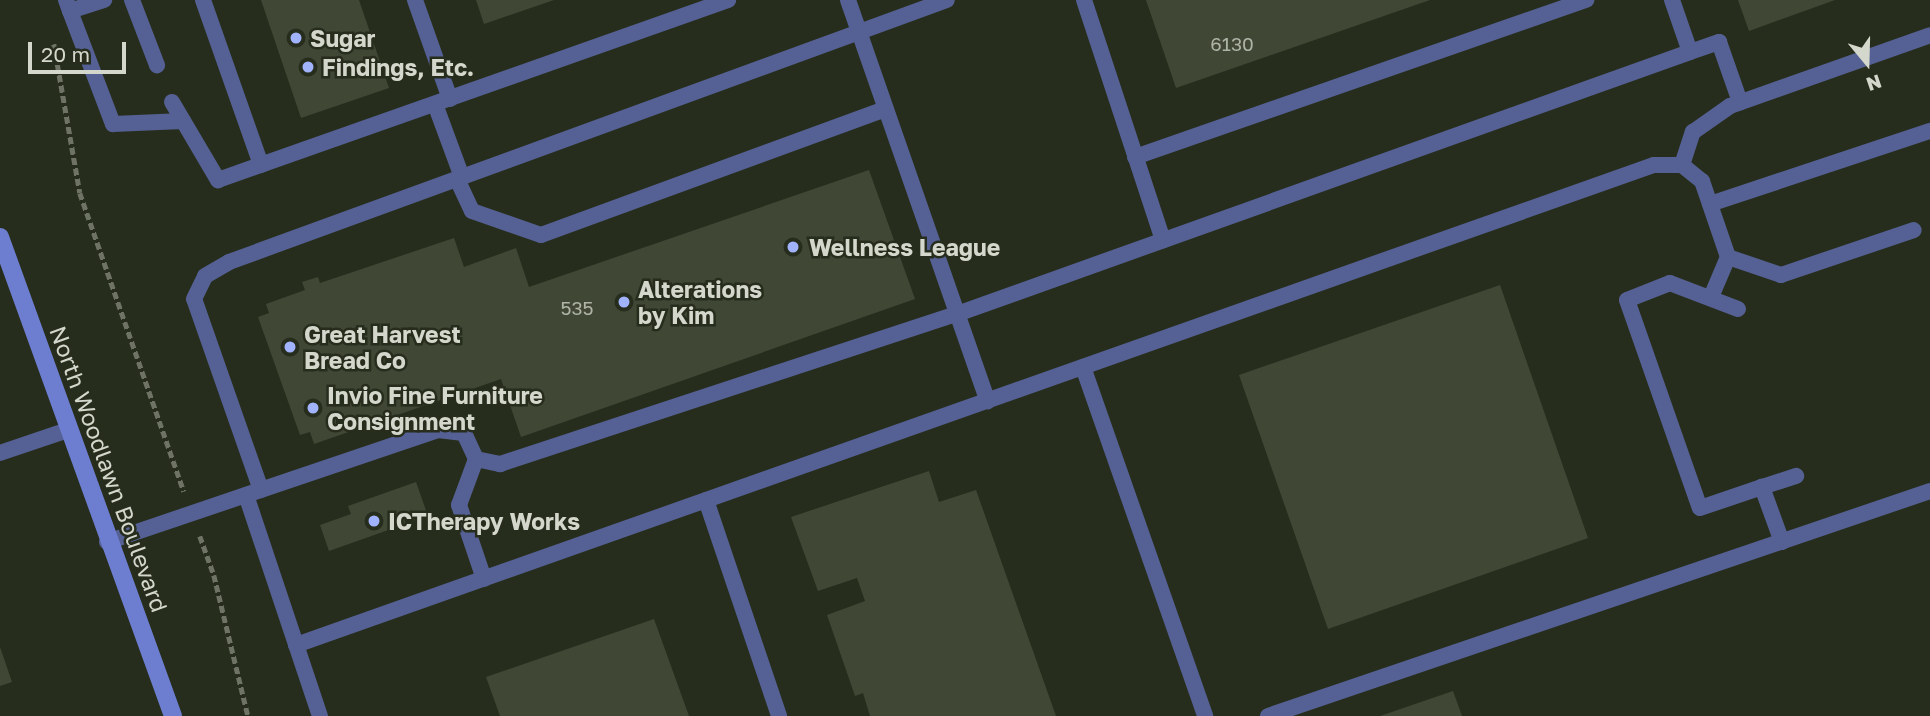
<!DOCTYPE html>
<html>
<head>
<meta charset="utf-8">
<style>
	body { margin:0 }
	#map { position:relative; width:1930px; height:716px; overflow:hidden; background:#272d1c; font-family:"Golos Text",sans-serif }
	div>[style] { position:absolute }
	.building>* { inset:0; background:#414735 }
	.path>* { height:4.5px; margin-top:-2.25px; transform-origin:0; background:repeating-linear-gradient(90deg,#6e7365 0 7px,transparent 0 10.5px) }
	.lane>* { height:16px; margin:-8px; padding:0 8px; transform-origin:8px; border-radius:8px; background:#556195 }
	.secondary>* { height:18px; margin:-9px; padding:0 9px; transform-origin:9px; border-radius:9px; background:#6d7ed1 }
	.dots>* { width:19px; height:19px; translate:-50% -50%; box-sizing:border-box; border:4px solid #272d1c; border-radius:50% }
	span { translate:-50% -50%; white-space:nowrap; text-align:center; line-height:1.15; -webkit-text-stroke:5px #272d1c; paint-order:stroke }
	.number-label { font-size:19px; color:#aeb3a6 }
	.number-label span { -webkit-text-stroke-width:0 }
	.poi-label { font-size:23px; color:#d3d7cc; font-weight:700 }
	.left { translate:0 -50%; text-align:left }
	.street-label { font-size:23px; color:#d3d7cc }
	.north { position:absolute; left:1832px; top:28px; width:70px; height:70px; -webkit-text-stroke:5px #272d1c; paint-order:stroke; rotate:161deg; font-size:19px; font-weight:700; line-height:28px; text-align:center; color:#d3d7cc }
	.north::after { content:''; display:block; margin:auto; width:24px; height:32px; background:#d3d7cc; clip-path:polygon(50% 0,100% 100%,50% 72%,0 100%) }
	.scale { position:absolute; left:28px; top:42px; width:98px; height:32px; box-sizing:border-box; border:4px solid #d3d7cc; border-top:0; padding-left:9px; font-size:21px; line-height:24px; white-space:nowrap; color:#d3d7cc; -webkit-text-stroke:5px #272d1c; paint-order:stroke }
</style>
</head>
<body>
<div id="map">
	<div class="building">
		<div style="clip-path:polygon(261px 0,359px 0,389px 88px,301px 118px)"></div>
		<div style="clip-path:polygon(476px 0,554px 0,484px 24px)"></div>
		<div style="clip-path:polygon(1146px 0,1430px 0,1176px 88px)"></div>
		<div style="clip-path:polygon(1738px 0,1835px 0,1749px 31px)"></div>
		<div style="clip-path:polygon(869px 170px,915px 299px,521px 437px,501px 379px,314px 444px,310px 432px,300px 435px,258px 317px,269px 313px,266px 304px,305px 290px,302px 282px,318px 277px,320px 283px,454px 238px,464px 267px,516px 248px,529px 287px)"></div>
		<div style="clip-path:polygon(1500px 285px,1588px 538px,1328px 629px,1239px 375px)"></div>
		<div style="clip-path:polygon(929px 471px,939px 502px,976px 490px,1056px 716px,870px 716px,863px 693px,855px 696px,827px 615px,865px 601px,857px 578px,818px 591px,791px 517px)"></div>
		<div style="clip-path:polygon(416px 482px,428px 516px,329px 551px,320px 525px,351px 514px,348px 506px)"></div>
		<div style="clip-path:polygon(654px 619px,689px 716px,500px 716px,486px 677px)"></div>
		<div style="clip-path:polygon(0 647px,12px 682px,0 686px)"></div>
		<div style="clip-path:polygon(1453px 691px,1462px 716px,1380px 716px)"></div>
	</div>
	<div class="path">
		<div style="left:54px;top:44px;width:151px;rotate:80.1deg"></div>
		<div style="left:80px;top:193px;width:316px;rotate:70.8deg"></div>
		<div style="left:200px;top:536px;width:41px;rotate:70.3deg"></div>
		<div style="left:214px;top:575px;width:145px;rotate:76.4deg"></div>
	</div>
	<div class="lane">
		<div style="left:66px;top:0;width:12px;rotate:70deg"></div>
		<div style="left:70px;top:11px;width:36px;rotate:-18deg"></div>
		<div style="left:132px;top:0;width:70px;rotate:69deg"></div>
		<div style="left:203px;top:0;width:175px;rotate:70.6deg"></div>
		<div style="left:415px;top:0;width:105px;rotate:70.5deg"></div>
		<div style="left:848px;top:0;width:425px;rotate:70.8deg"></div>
		<div style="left:1084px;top:0;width:253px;rotate:71.8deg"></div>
		<div style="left:1672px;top:0;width:55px;rotate:70.9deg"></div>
		<div style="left:1690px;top:52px;width:31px;rotate:-19deg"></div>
		<div style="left:1719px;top:42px;width:64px;rotate:70.7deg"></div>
		<div style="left:70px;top:11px;width:121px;rotate:69.2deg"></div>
		<div style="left:113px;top:124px;width:70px;rotate:-2.5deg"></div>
		<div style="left:172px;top:102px;width:91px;rotate:59.5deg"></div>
		<div style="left:218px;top:180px;width:541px;rotate:-19.44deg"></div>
		<div style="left:435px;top:104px;width:78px;rotate:69.7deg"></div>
		<div style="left:1135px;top:157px;width:478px;rotate:-19.2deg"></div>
		<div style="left:1682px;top:165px;width:35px;rotate:-72deg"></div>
		<div style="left:1693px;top:132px;width:45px;rotate:-35.1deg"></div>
		<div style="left:1730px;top:106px;width:212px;rotate:-19.5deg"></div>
		<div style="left:457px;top:179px;width:35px;rotate:65deg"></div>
		<div style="left:472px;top:211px;width:73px;rotate:19.2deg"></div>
		<div style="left:541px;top:235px;width:367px;rotate:-20.1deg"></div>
		<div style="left:1710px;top:204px;width:232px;rotate:-18.4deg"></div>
		<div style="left:1728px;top:257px;width:56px;rotate:18.8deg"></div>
		<div style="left:1781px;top:275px;width:140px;rotate:-18.7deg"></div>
		<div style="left:1738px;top:309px;width:73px;rotate:-159.1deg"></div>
		<div style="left:1670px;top:283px;width:46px;rotate:158.4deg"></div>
		<div style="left:1627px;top:300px;width:220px;rotate:70.7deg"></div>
		<div style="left:1700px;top:508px;width:65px;rotate:-18.7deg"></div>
		<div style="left:1083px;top:367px;width:370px;rotate:70.7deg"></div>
		<div style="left:0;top:453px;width:72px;rotate:-18.7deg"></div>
		<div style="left:476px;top:459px;width:49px;rotate:110.3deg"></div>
		<div style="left:459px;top:505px;width:78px;rotate:71.3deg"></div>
		<div style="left:261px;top:490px;width:202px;rotate:-109.3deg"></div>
		<div style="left:194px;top:299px;width:25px;rotate:-64deg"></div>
		<div style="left:205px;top:276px;width:28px;rotate:-30deg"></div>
		<div style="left:229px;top:262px;width:764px;rotate:-20.05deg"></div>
		<div style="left:246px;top:495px;width:233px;rotate:71.5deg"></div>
		<div style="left:706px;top:500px;width:228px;rotate:71.3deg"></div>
		<div style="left:107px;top:542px;width:349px;rotate:-18.7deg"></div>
		<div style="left:438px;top:430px;width:26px;rotate:7deg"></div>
		<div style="left:464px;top:433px;width:29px;rotate:65deg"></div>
		<div style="left:476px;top:459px;width:25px;rotate:12deg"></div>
		<div style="left:500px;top:464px;width:481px;rotate:-18.2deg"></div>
		<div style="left:957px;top:314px;width:778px;rotate:-19.67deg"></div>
		<div style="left:1782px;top:542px;width:59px;rotate:-110deg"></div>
		<div style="left:1762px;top:487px;width:36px;rotate:-18deg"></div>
		<div style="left:296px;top:645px;width:1440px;rotate:-19.47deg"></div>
		<div style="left:1654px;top:165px;width:28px"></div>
		<div style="left:1682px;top:165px;width:26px;rotate:39deg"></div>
		<div style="left:1702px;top:181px;width:80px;rotate:71.1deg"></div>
		<div style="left:1728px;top:257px;width:43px;rotate:113deg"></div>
		<div style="left:1268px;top:716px;width:699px;rotate:-18.77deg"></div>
	</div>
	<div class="secondary">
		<div style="left:0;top:237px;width:509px;rotate:70.14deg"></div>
	</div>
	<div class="dots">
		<div style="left:296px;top:38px;background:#a1b3fd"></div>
		<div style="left:308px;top:67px;background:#a1b3fd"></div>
		<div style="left:793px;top:247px;background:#a1b3fd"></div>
		<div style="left:624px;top:302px;background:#a1b3fd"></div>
		<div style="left:290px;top:347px;background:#a1b3fd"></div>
		<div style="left:313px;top:408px;background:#a1b3fd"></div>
		<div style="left:374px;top:521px;background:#a1b3fd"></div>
	</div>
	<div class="number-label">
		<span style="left:1232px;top:44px">6130</span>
		<span style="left:577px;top:308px">535</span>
	</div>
	<div class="poi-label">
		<span class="left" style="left:310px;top:38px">Sugar</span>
		<span class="left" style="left:322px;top:67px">Findings, Etc.</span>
		<span class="left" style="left:809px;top:247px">Wellness League</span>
		<span class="left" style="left:638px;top:302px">Alterations<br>by Kim</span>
		<span class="left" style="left:304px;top:347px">Great Harvest<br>Bread Co</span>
		<span class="left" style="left:327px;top:408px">Invio Fine Furniture<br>Consignment</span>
		<span class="left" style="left:388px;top:521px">ICTherapy Works</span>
	</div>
	<div class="street-label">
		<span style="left:109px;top:469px;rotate:70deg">North Woodlawn Boulevard</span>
	</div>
	<div class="north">N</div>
	<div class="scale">20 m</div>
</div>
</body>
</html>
